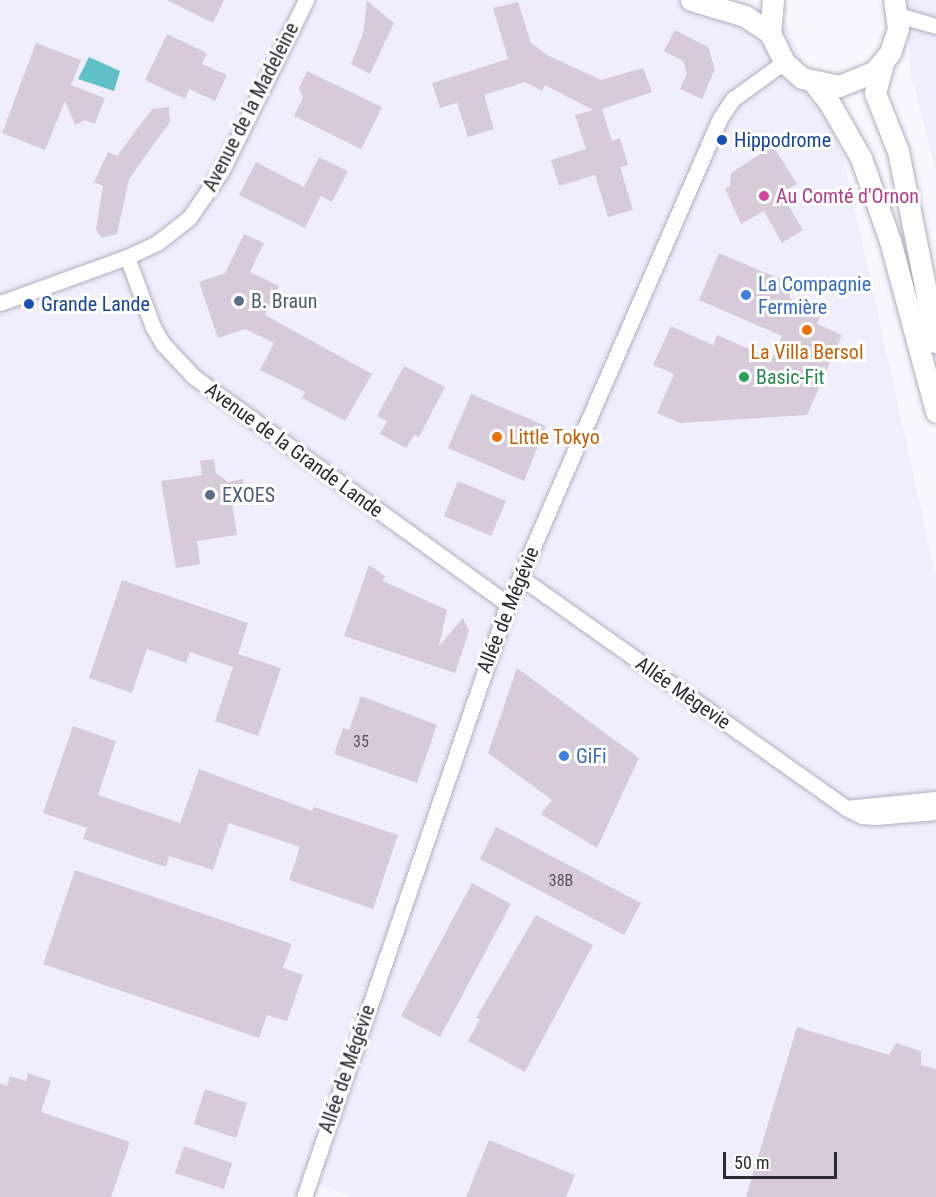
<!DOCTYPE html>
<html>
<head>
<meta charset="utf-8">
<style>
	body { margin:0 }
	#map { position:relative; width:936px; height:1197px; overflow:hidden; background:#f8f7fe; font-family:"Roboto Condensed",sans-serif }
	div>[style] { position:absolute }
	.built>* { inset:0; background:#f0eefd }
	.water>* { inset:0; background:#61c1c9 }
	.building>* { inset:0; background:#d7cbda }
	.roads { filter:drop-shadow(0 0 2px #b1aebf) drop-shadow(0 0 2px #b1aebf) }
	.street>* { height:15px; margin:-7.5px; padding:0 7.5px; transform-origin:7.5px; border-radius:7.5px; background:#fff }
	.secondary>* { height:21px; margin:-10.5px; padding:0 10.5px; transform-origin:10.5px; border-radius:10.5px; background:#fff }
	.dots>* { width:16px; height:16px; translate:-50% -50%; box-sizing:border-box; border:3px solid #fff; border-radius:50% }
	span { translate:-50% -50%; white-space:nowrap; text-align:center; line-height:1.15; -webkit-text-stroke:6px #fff; paint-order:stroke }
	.number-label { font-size:16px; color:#57535c }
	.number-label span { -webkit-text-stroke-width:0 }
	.street-label { font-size:20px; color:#2c2b32 }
	.transit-label { font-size:20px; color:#164399 }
	.left { translate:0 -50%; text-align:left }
	.hotel-label { font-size:20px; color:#b23c85 }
	.shop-label { font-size:20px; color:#366cbe }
	.service-label { font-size:20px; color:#4e5e75 }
	.food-label { font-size:20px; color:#c56008 }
	.leisure-label { font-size:20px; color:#27864d }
	.scale { position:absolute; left:723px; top:1152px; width:114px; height:27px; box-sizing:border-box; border:3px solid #2c2b32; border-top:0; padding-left:8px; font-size:18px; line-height:21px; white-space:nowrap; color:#2c2b32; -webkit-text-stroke:4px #fff; paint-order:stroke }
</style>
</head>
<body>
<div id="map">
	<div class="built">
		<div style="clip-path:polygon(0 0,691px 0,782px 13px,844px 160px,936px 578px,936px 1197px,352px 1197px,319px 1184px,315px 1197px,0 1197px)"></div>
		<div style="clip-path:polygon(906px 0,936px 0,936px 171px,911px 74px)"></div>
	</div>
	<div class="water">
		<div style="clip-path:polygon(89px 57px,120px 71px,114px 91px,78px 79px)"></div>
	</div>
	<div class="building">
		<div style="clip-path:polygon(167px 0,224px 0,213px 23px)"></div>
		<div style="clip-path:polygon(367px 1px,394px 23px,370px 74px,351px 64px,363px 34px)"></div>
		<div style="clip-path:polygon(518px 2px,531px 43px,547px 55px,601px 80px,643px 68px,652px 92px,602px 109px,612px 141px,620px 138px,628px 165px,620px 167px,633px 210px,608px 217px,595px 175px,559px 186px,551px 160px,586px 149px,575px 115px,593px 110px,545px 85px,542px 91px,525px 82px,484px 95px,494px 129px,468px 137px,457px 103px,440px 108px,432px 83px,508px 59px,493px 8px)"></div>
		<div style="clip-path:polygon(675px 30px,708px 47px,715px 69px,702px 99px,680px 89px,687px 73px,683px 61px,664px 51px)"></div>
		<div style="clip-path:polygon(167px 34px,207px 53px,202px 64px,227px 75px,215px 101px,189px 89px,185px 99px,145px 80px)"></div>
		<div style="clip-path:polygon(36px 43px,81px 60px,71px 85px,105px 98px,95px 124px,85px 120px,75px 125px,65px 101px,45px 150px,2px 133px)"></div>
		<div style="clip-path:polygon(307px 71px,382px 107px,361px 149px,294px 116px,303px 98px,299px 88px)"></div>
		<div style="clip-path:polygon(169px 107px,170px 122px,129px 179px,117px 234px,102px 238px,96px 230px,103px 186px,94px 182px,108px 152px,117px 156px,152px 109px)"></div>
		<div style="clip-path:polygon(773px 146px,797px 184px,781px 193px,803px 230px,782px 243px,764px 211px,741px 224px,725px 189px,730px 186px,731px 173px)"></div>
		<div style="clip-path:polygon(319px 157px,348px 171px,332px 202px,321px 196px,305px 228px,239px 195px,256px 162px,304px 187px)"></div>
		<div style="clip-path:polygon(244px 234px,264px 243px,250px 272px,279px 286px,265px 315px,372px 374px,345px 421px,302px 398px,305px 392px,260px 370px,274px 343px,245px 329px,218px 338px,199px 282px,225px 273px)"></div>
		<div style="clip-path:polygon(719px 253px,794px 285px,789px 298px,822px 312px,817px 324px,842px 335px,807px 415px,680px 423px,657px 413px,674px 374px,653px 365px,671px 326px,713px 345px,717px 335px,772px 359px,782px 336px,699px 300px)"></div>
		<div style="clip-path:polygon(404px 366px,445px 387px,419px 437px,414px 435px,406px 448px,380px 434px,387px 421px,377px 416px)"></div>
		<div style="clip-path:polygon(471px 394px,546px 426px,524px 481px,448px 448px)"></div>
		<div style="clip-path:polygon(214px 459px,216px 473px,228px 482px,243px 479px,244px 492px,231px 495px,237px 535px,197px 541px,200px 564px,176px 568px,161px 481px,202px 475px,200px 461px)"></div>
		<div style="clip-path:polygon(458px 481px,506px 501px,491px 536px,444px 516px)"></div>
		<div style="clip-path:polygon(369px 565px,385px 576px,383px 581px,447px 610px,439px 646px,463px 618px,469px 631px,455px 673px,344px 636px)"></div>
		<div style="clip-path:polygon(122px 580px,248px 623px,238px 654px,281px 668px,258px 736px,215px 721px,233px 667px,190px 652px,186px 663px,147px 649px,132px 693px,89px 678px)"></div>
		<div style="clip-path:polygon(517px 668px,639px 758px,597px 848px,541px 814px,552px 800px,488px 753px)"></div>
		<div style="clip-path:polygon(361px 696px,437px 725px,417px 783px,334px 754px,343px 728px,349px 730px)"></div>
		<div style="clip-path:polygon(73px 726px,116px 741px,98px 795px,180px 823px,199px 769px,312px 811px,314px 807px,398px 835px,373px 909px,289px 880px,300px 847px,229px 823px,213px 870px,169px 856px,166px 867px,83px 839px,87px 828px,43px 813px)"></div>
		<div style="clip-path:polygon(496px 827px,641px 903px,624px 935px,480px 859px)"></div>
		<div style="clip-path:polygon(75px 870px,292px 944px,283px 968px,303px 975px,287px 1021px,267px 1015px,259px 1038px,43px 964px)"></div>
		<div style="clip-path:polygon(472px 883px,511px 904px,440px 1037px,401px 1016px)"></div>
		<div style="clip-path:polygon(536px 915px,593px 945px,525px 1072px,468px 1041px,480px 1019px,476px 1018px)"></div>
		<div style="clip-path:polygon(797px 1027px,889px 1055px,896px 1043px,921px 1051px,921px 1065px,936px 1069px,936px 1197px,746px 1197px)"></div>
		<div style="clip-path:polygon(28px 1073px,51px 1081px,41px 1112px,130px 1142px,111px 1197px,0 1197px,0 1083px,7px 1086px,10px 1076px,26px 1081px)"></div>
		<div style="clip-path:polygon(205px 1089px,247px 1103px,236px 1138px,194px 1124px)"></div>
		<div style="clip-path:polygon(489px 1140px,575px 1175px,566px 1197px,466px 1197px)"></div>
		<div style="clip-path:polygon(184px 1146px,232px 1163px,224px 1189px,175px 1173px)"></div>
	</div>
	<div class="roads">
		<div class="street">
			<div style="left:898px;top:15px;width:40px;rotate:16deg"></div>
			<div style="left:127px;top:257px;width:75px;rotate:69.6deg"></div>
			<div style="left:153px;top:327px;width:20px;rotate:60deg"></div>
			<div style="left:163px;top:344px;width:45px;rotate:46.8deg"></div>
			<div style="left:194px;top:377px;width:387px;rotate:35.9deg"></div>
			<div style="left:0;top:303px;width:135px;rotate:-19.9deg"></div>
			<div style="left:127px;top:257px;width:33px;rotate:-25deg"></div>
			<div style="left:157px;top:243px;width:41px;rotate:-38deg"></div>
			<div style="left:189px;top:218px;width:56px;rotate:-55.2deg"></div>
			<div style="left:221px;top:172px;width:192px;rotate:-63.7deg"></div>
			<div style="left:520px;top:577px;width:400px;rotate:35.3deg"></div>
			<div style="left:846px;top:808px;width:18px;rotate:27deg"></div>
			<div style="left:862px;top:816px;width:13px;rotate:4deg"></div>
			<div style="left:875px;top:817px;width:61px;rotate:-4.7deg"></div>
			<div style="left:846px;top:808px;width:90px;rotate:-5.7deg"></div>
			<div style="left:304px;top:1197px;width:627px;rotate:-71.02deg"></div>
			<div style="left:508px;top:604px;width:530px;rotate:-66.43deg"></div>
			<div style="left:720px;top:118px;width:23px;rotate:-56deg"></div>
			<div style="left:733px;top:99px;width:63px;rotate:-36deg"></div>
		</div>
		<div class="secondary">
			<div style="left:691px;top:0;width:56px;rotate:16.5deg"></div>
			<div style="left:745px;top:16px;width:30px;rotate:34deg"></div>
			<div style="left:773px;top:0;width:33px;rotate:95deg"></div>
			<div style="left:770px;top:33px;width:32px;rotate:64deg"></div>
			<div style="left:784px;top:62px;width:24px;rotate:42deg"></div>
			<div style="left:802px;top:78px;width:38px;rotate:12deg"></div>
			<div style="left:839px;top:86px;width:38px;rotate:-22deg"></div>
			<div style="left:874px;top:72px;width:25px;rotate:-50deg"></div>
			<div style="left:890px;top:53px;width:26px;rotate:-72deg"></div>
			<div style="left:898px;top:28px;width:28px;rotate:-98deg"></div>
			<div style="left:883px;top:63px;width:31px;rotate:105deg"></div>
			<div style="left:875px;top:93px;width:62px;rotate:68.4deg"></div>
			<div style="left:898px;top:151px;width:195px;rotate:78.7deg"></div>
			<div style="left:814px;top:83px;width:24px;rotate:52deg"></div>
			<div style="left:829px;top:102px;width:64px;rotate:60.3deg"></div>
			<div style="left:861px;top:158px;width:88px;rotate:70.7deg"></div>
			<div style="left:890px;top:241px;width:177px;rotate:74.9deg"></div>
		</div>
	</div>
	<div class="dots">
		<div style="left:722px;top:140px;background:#1a4fb4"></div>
		<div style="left:764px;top:196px;background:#d1479c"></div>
		<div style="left:746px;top:295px;background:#3f7fe0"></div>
		<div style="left:239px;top:301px;background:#5c6f8a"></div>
		<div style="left:29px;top:304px;background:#1a4fb4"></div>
		<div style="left:807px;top:330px;background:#e8710a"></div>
		<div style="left:744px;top:377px;background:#2e9e5b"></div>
		<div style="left:497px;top:437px;background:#e8710a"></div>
		<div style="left:210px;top:495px;background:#5c6f8a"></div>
		<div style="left:564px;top:756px;background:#3f7fe0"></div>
	</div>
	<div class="number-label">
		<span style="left:361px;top:742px">35</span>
		<span style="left:561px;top:881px">38B</span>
	</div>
	<div class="street-label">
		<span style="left:251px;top:107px;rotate:-63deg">Avenue de la Madeleine</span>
		<span style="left:294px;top:450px;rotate:36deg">Avenue de la Grande Lande</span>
		<span style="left:508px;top:610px;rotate:-68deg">Allée de Mégévie</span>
		<span style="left:683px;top:693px;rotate:35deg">Allée Mègevie</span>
		<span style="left:347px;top:1069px;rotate:-71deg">Allée de Mégévie</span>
	</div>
	<div class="transit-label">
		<span class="left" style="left:734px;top:140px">Hippodrome</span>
		<span class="left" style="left:41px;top:304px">Grande Lande</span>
	</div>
	<div class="hotel-label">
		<span class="left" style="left:776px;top:196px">Au Comté d'Ornon</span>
	</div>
	<div class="shop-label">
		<span class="left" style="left:758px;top:296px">La Compagnie<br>Fermière</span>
		<span class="left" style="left:576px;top:756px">GiFi</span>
	</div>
	<div class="service-label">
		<span class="left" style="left:251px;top:301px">B. Braun</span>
		<span class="left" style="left:222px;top:495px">EXOES</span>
	</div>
	<div class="food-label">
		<span style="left:807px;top:352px">La Villa Bersol</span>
		<span class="left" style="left:509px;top:437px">Little Tokyo</span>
	</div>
	<div class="leisure-label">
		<span class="left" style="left:756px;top:377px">Basic-Fit</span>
	</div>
	<div class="scale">50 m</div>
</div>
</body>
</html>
